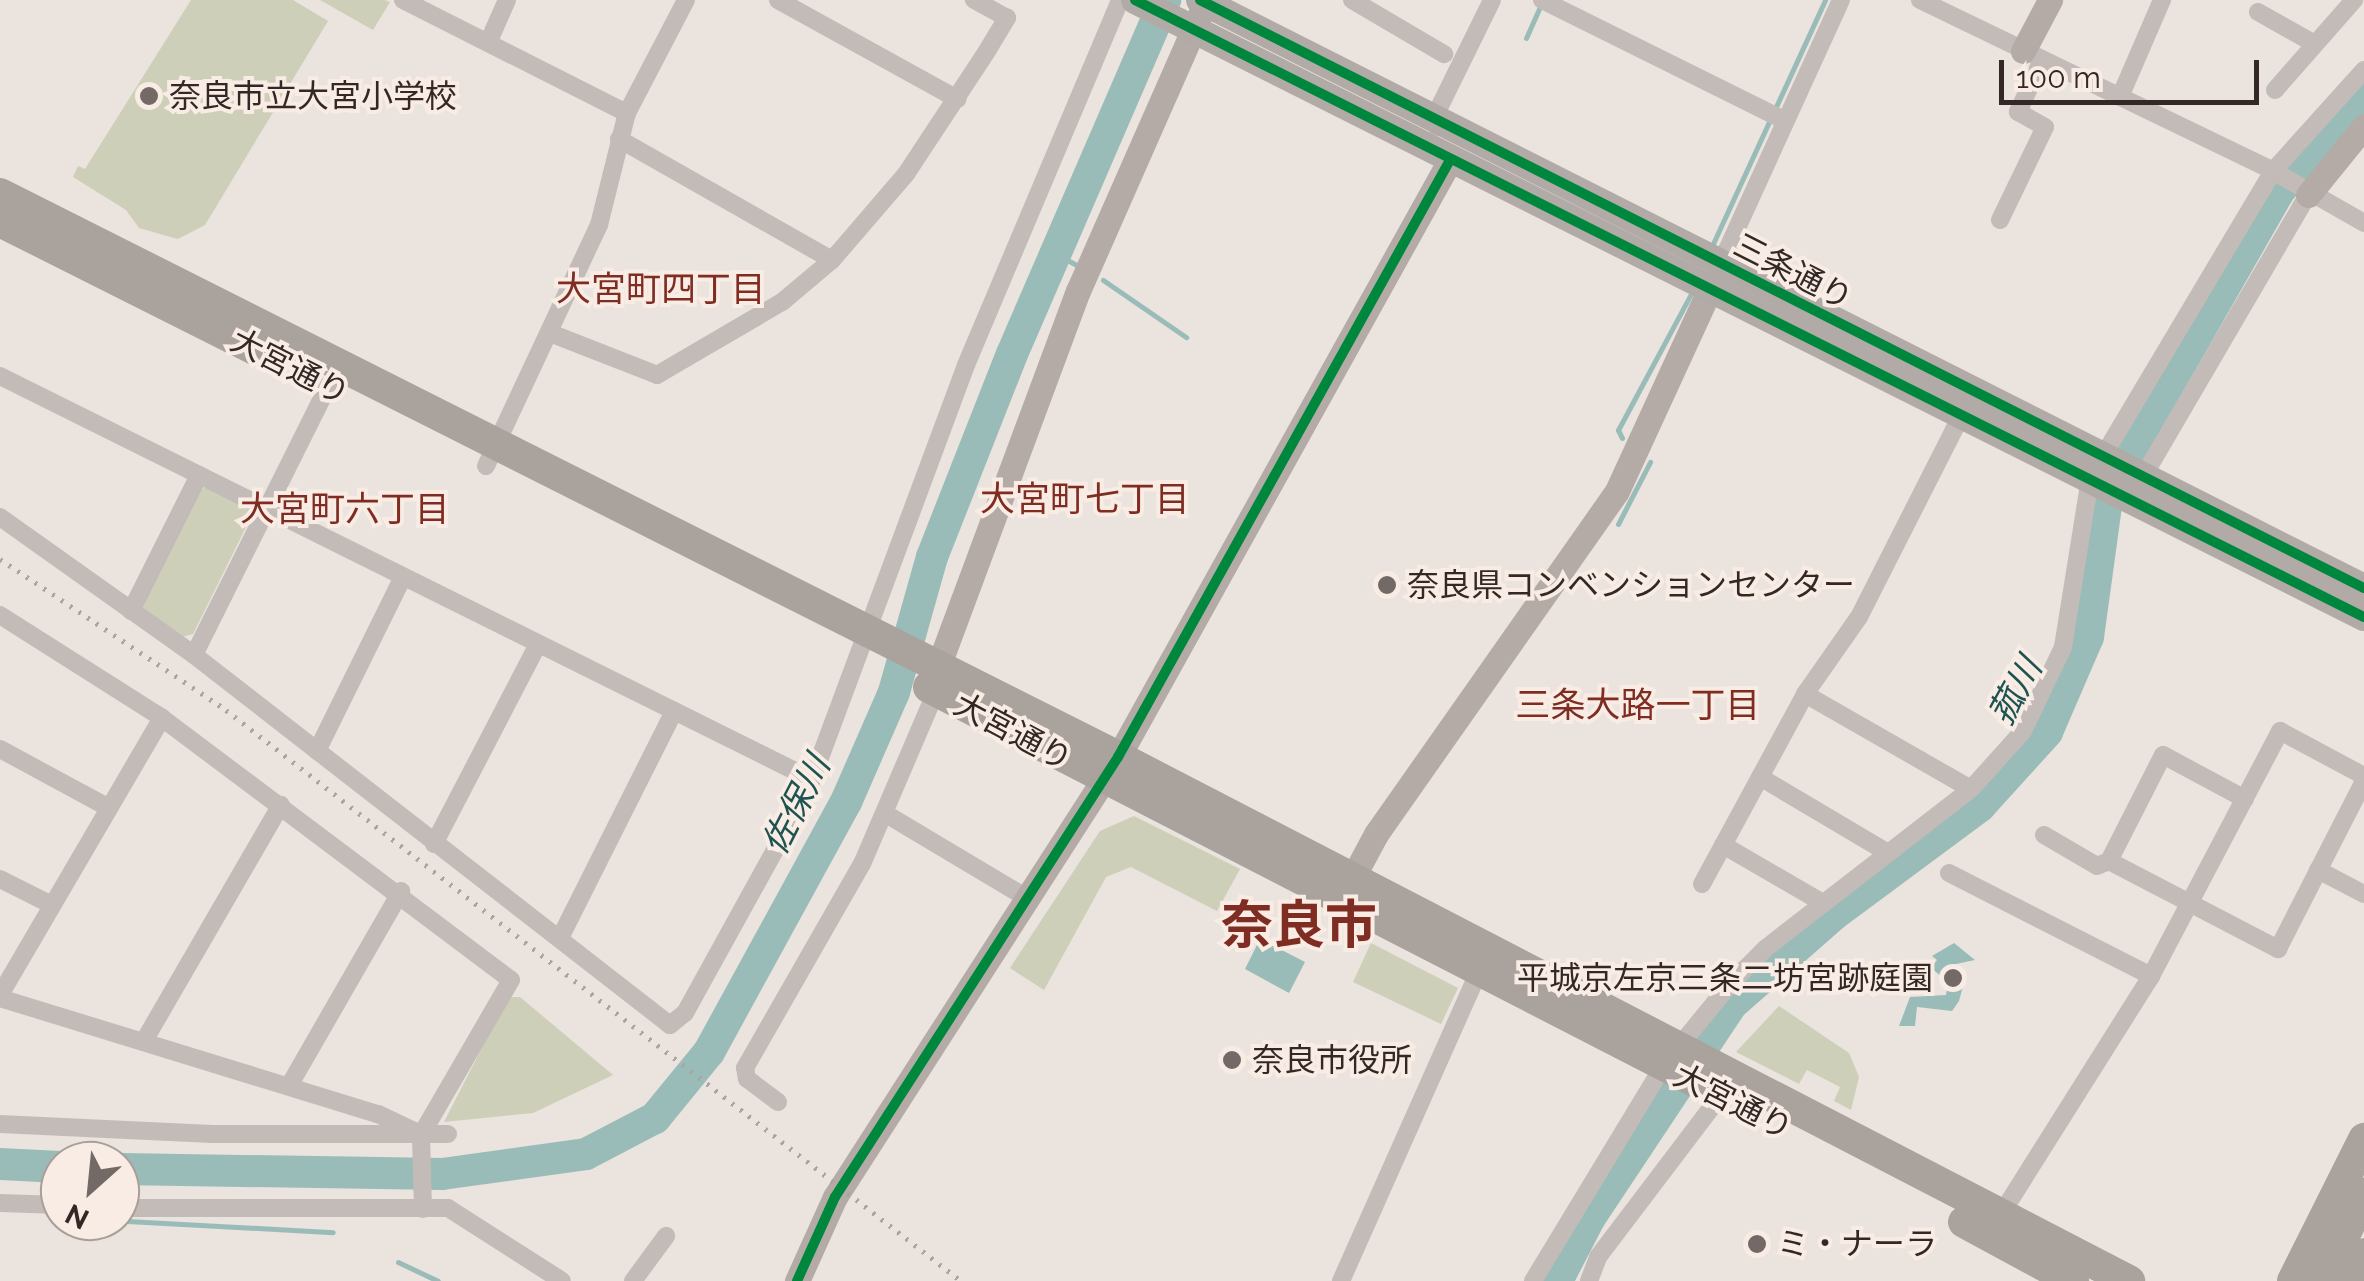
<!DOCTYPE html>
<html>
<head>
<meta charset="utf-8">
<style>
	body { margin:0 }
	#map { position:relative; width:2364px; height:1281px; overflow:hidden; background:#eae3de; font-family:Raleway,"Noto Sans JP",sans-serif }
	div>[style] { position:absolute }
	.green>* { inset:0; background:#cdcfb8 }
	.water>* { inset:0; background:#9abcb8 }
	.stream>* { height:5px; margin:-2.5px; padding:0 2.5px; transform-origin:2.5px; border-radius:2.5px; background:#9abcb8 }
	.river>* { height:32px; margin:-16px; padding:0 16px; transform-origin:16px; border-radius:16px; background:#9abcb8 }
	.street>* { height:18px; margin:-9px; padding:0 9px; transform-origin:9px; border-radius:9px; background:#c3bbb7 }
	.secondary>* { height:25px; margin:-12.5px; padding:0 12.5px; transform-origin:12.5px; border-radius:12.5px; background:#b4aba7 }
	.primary>* { height:28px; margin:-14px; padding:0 14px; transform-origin:14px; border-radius:14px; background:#b2aaa6 }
	.highway>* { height:32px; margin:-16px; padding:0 16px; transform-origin:16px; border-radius:16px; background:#a9a29d }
	.rail>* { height:5px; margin-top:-2.5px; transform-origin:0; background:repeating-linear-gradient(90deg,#aba4a1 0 2.5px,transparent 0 10.5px) }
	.cycleway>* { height:10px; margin:-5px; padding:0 5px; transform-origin:5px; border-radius:5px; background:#00873e }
	.dots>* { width:28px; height:28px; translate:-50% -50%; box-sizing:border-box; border:5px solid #f8ece4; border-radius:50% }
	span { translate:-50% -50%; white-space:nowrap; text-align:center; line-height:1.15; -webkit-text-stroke:8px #f8ece4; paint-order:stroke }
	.poi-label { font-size:32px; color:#332826 }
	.left { translate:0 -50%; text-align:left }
	.right { translate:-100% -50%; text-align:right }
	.street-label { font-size:32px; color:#332826 }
	.neighbourhood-label { font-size:35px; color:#7f2d22 }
	.water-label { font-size:35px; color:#1d5350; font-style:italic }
	.town-label { font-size:52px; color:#7f2d22; font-weight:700 }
	.north { position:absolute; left:40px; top:1141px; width:100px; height:100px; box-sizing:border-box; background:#f8ece4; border:2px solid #a99e98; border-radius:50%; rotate:207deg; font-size:28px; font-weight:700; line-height:40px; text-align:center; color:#332826 }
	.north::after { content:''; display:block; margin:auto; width:35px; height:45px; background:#736966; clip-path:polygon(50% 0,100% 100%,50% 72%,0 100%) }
	.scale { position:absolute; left:1999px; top:60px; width:260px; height:45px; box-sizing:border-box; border:5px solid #332826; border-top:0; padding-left:12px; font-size:30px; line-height:35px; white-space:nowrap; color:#332826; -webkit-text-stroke:8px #f8ece4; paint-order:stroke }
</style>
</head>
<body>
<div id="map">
	<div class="green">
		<div style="clip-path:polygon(191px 0,293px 0,328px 21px,205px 225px,178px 239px,139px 228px,126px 210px,73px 177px,78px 166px,85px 169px)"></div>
		<div style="clip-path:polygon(320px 0,385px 0,390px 2px,373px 30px)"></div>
		<div style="clip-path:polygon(207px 487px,248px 507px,251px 517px,193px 634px,182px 637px,143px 611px,141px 601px,196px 491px)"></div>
		<div style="clip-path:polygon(1134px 816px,1240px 869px,1217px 911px,1131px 867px,1106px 877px,1044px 990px,1010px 968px,1100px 831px)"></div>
		<div style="clip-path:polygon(1371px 943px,1458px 988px,1441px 1024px,1353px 982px)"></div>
		<div style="clip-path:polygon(508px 997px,520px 997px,613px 1075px,533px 1113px,444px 1122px)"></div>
		<div style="clip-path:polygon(1779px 1006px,1849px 1053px,1859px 1077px,1851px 1110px,1834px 1101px,1840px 1087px,1807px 1070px,1799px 1084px,1736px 1052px)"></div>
	</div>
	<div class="water">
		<div style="clip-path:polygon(1260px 939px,1305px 962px,1289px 993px,1245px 969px)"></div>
		<div style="clip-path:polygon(1954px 943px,1975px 960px,1951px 965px,1966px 975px,1959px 1001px,1952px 1011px,1917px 1007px,1915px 1026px,1899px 1026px,1910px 997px,1946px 995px,1948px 982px,1931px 968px,1937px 960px,1932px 956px)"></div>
	</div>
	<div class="stream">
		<div style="left:1526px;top:38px;width:37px;rotate:-66deg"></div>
		<div style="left:1711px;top:248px;width:273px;rotate:-65.3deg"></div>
		<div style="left:1056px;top:254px;width:27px;rotate:28deg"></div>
		<div style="left:1103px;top:280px;width:101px;rotate:34.5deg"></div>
		<div style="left:1622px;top:438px;width:9px;rotate:-117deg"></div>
		<div style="left:1618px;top:430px;width:159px;rotate:-61.8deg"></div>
		<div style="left:1618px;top:524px;width:70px;rotate:-62.7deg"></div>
		<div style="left:127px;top:1221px;width:206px;rotate:3.1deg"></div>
		<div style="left:398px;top:1262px;width:44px;rotate:25.4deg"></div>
	</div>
	<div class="river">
		<div style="left:0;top:1164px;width:60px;rotate:2.9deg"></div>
		<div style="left:120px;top:1169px;width:322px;rotate:0.9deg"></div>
		<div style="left:442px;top:1174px;width:145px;rotate:-7.9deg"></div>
		<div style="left:586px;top:1154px;width:78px;rotate:-27.6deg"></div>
		<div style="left:655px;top:1118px;width:85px;rotate:-50.7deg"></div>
		<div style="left:709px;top:1052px;width:285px;rotate:-61.3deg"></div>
		<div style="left:846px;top:802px;width:120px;rotate:-66.4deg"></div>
		<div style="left:894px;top:692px;width:140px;rotate:-74.3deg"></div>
		<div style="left:932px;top:557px;width:218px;rotate:-68.5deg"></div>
		<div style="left:1012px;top:354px;width:386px;rotate:-66.6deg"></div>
		<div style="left:1557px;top:1281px;width:70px;rotate:-62.7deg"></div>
		<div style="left:1589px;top:1219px;width:258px;rotate:-56.4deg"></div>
		<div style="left:1732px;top:1004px;width:133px;rotate:-41.3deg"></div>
		<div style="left:1832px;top:916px;width:184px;rotate:-36.6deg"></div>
		<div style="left:1980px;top:806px;width:100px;rotate:-47.8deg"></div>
		<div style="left:2047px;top:732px;width:103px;rotate:-66.7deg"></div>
		<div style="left:2088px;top:637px;width:147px;rotate:-82.2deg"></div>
		<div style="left:2108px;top:491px;width:347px;rotate:-60.3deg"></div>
		<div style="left:2280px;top:190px;width:128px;rotate:-48.8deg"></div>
	</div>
	<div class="street">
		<div style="left:403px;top:0;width:251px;rotate:26.8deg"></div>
		<div style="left:778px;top:0;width:205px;rotate:28.9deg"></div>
		<div style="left:1352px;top:0;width:107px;rotate:30.4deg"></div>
		<div style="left:1542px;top:0;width:268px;rotate:26.4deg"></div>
		<div style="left:1920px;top:0;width:392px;rotate:25.8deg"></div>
		<div style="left:2273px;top:171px;width:105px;rotate:29.7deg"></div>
		<div style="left:2258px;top:12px;width:65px;rotate:29.3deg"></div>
		<div style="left:488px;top:43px;width:47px;rotate:-66.2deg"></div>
		<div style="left:2275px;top:90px;width:120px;rotate:-48.7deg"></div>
		<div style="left:2120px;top:97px;width:106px;rotate:-66.6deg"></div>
		<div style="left:1437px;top:127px;width:9px;rotate:-108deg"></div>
		<div style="left:1434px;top:118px;width:131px;rotate:-63.8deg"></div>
		<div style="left:619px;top:139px;width:245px;rotate:29.6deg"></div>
		<div style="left:2000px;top:220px;width:103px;rotate:-64.2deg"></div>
		<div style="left:2045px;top:127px;width:31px;rotate:-151deg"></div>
		<div style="left:2018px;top:112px;width:57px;rotate:-65.2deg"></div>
		<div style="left:1717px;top:272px;width:299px;rotate:-65.5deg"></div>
		<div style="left:550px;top:333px;width:115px;rotate:21.4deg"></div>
		<div style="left:657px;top:375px;width:145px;rotate:-30.3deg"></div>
		<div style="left:782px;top:302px;width:65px;rotate:-40deg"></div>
		<div style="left:832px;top:260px;width:113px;rotate:-49.3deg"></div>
		<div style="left:906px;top:174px;width:147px;rotate:-56.6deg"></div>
		<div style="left:987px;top:51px;width:39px;rotate:-59deg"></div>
		<div style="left:1007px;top:18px;width:38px;rotate:-151deg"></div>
		<div style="left:0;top:376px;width:906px;rotate:26.42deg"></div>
		<div style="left:486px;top:466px;width:266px;rotate:-64.9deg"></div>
		<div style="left:599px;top:225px;width:115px;rotate:-76deg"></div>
		<div style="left:627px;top:113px;width:127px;rotate:-62.4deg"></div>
		<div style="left:2143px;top:477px;width:327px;rotate:-59.7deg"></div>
		<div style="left:0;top:517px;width:238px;rotate:35.4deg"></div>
		<div style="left:194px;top:655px;width:603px;rotate:37.86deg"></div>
		<div style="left:670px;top:1025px;width:19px;rotate:-39deg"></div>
		<div style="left:685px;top:1013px;width:255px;rotate:-61.1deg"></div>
		<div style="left:808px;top:790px;width:453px;rotate:-69.6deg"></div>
		<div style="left:966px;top:365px;width:396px;rotate:-67.1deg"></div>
		<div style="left:131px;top:611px;width:152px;rotate:-63.4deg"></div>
		<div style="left:0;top:615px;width:192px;rotate:32.4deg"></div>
		<div style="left:162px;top:718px;width:436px;rotate:36.9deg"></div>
		<div style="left:511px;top:980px;width:179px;rotate:120.1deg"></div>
		<div style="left:421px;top:1135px;width:74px;rotate:88.5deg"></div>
		<div style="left:194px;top:655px;width:301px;rotate:-63.5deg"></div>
		<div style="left:1805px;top:694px;width:191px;rotate:29.8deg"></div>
		<div style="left:0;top:749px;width:124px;rotate:28.4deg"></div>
		<div style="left:317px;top:751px;width:194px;rotate:-63.7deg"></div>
		<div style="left:1760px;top:777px;width:149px;rotate:30.7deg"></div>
		<div style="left:886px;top:814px;width:164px;rotate:30.8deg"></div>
		<div style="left:2044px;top:835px;width:61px;rotate:30.3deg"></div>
		<div style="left:2097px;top:866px;width:13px;rotate:-23deg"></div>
		<div style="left:2109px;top:861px;width:191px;rotate:27.5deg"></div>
		<div style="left:2278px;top:949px;width:189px;rotate:-62.9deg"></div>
		<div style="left:434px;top:844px;width:225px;rotate:-62.5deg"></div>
		<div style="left:1723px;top:845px;width:116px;rotate:30.1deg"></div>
		<div style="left:2109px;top:861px;width:119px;rotate:-63deg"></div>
		<div style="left:2163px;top:755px;width:93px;rotate:28.2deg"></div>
		<div style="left:2318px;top:870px;width:52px;rotate:27.6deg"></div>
		<div style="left:1949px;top:873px;width:227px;rotate:27deg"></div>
		<div style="left:0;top:879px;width:58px;rotate:26.6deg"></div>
		<div style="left:1702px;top:884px;width:216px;rotate:-61.5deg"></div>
		<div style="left:1805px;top:694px;width:94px;rotate:-55deg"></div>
		<div style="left:1859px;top:617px;width:225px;rotate:-63.1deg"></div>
		<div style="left:560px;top:938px;width:254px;rotate:-63.3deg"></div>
		<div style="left:0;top:995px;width:321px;rotate:-59.7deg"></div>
		<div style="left:0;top:998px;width:395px;rotate:17.1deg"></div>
		<div style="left:378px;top:1114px;width:42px;rotate:25.3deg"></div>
		<div style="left:144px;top:1041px;width:273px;rotate:-59.9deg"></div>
		<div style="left:289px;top:1086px;width:225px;rotate:-60.1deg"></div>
		<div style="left:778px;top:1102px;width:39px;rotate:-143deg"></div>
		<div style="left:747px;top:1079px;width:11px;rotate:-100deg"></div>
		<div style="left:745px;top:1068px;width:235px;rotate:-60.2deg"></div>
		<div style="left:862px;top:864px;width:188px;rotate:-66.8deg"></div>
		<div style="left:0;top:1124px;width:212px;rotate:2.7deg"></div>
		<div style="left:212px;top:1134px;width:236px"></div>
		<div style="left:0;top:1203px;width:60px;rotate:1.9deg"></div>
		<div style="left:120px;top:1208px;width:328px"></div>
		<div style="left:448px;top:1208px;width:135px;rotate:32.6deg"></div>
		<div style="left:2000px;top:1216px;width:284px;rotate:-57.8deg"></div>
		<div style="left:2151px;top:976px;width:277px;rotate:-62.2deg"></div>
		<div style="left:2280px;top:731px;width:95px;rotate:28.2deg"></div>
		<div style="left:633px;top:1281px;width:56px;rotate:-53.7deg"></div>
		<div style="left:1341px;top:1281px;width:344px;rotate:-66deg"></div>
		<div style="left:1533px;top:1281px;width:251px;rotate:-58.8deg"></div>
		<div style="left:1663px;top:1066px;width:106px;rotate:-50.7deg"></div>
		<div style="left:1730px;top:984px;width:51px;rotate:-45deg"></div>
		<div style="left:1766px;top:948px;width:259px;rotate:-37.8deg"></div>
		<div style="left:1971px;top:789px;width:78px;rotate:-48.1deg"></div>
		<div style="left:2023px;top:731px;width:93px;rotate:-64.5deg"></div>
		<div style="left:2063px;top:647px;width:171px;rotate:-80.9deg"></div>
		<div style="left:2090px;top:478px;width:357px;rotate:-59.2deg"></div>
		<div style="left:2273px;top:171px;width:136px;rotate:-48deg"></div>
		<div style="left:1589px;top:1281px;width:26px;rotate:-69deg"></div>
		<div style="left:1598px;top:1257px;width:203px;rotate:-52.8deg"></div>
	</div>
	<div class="secondary">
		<div style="left:2023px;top:51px;width:58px;rotate:-62.1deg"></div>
		<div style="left:2308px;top:195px;width:89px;rotate:-50.9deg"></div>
		<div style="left:938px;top:667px;width:401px;rotate:-69.6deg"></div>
		<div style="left:1078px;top:291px;width:303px;rotate:-66.2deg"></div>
		<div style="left:1352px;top:879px;width:51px;rotate:-61.9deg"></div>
		<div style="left:1376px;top:834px;width:419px;rotate:-54.9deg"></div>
		<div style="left:1617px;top:491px;width:225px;rotate:-65.3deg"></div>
		<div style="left:797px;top:1281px;width:92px;rotate:-65.7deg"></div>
		<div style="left:835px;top:1197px;width:523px;rotate:-57.25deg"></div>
		<div style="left:1118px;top:757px;width:683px;rotate:-60.92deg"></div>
	</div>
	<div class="primary">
		<div style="left:1135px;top:0;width:1375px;rotate:26.66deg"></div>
		<div style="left:1200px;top:0;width:1304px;rotate:26.8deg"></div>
	</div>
	<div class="highway">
		<div style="left:0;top:194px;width:1252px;rotate:26.73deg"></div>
		<div style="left:1118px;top:757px;width:1139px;rotate:27.4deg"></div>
		<div style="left:0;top:221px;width:285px;rotate:26.7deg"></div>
		<div style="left:929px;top:687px;width:861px;rotate:27.22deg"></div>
		<div style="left:1964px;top:1222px;width:124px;rotate:28.4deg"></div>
		<div style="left:2293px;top:1281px;width:159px;rotate:-63.4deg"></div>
		<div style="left:2322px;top:1281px;width:97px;rotate:-64.2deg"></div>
		<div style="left:2350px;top:1281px;width:30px;rotate:-63deg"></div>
	</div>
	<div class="rail">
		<div style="left:0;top:559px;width:272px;rotate:33.7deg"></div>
		<div style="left:226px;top:710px;width:931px;rotate:37.84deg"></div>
	</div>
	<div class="cycleway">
		<div style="left:1135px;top:0;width:1375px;rotate:26.66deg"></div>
		<div style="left:1200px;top:0;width:1304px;rotate:26.8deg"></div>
		<div style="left:797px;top:1281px;width:92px;rotate:-65.7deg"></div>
		<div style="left:835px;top:1197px;width:523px;rotate:-57.25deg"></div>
		<div style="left:1118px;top:757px;width:683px;rotate:-60.92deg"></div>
	</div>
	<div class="dots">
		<div style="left:149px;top:96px;background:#736966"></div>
		<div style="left:1387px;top:585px;background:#736966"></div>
		<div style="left:1953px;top:978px;background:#736966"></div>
		<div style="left:1232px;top:1060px;background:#736966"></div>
		<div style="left:1757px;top:1244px;background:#736966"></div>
	</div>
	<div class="poi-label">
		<span class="left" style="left:169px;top:96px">奈良市立大宮小学校</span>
		<span class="left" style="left:1407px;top:585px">奈良県コンベンションセンター</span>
		<span class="right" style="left:1933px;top:978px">平城京左京三条二坊宮跡庭園</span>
		<span class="left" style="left:1252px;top:1060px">奈良市役所</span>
		<span class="left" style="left:1777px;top:1244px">ミ・ナーラ</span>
	</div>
	<div class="street-label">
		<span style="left:1793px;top:272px;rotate:27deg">三条通り</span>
		<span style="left:290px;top:367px;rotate:27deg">大宮通り</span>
		<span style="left:1013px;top:732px;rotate:28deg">大宮通り</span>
		<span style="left:1733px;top:1102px;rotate:27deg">大宮通り</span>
	</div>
	<div class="neighbourhood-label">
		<span style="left:661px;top:289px">大宮町四丁目</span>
		<span style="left:1085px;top:499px">大宮町七丁目</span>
		<span style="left:345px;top:509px">大宮町六丁目</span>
		<span style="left:1638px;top:705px">三条大路一丁目</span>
	</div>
	<div class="water-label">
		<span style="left:2015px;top:691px;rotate:-61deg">菰川</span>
		<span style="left:796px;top:805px;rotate:-63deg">佐保川</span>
	</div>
	<div class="town-label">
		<span style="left:1299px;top:925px">奈良市</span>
	</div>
	<div class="north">N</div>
	<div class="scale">100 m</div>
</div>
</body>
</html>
